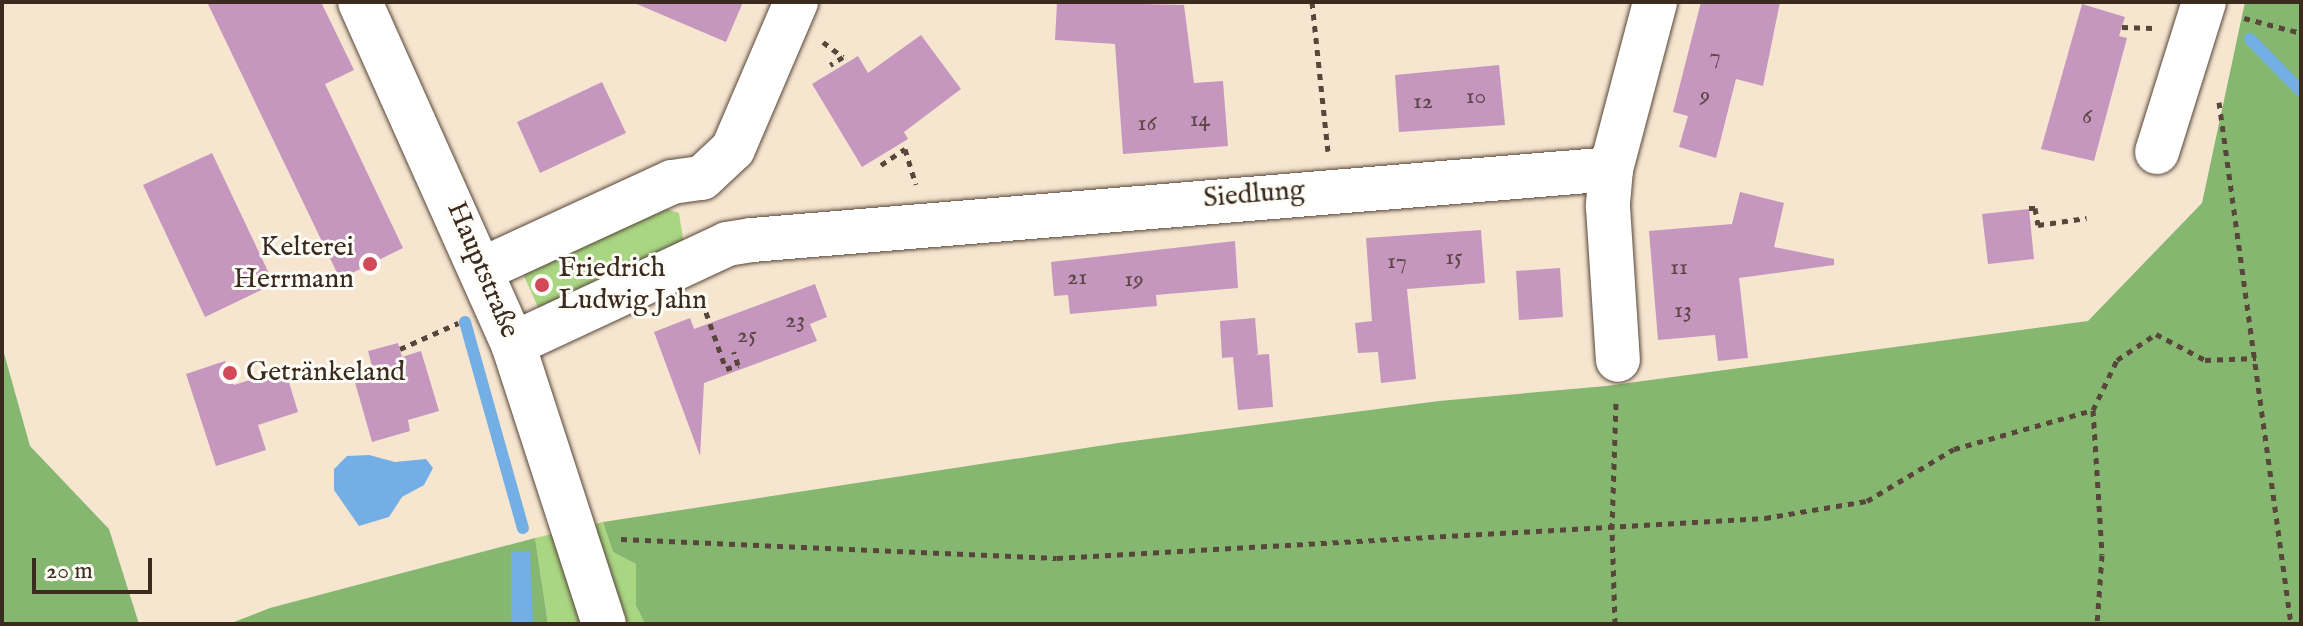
<!DOCTYPE html>
<html>
<head>
<meta charset="utf-8">
<style>
	body { margin:0 }
	#map { position:relative; width:2303px; height:626px; overflow:hidden; background:#f6e6d0; font-family:"IM FELL English",serif }
	div>[style] { position:absolute }
	.green>* { inset:0; background:#a9d683 }
	.forest>* { inset:0; background:#86b771 }
	.water>* { inset:0; background:#73aee4 }
	.stream>* { height:12px; margin:-6px; padding:0 6px; transform-origin:6px; border-radius:6px; background:#73aee4 }
	.building>* { inset:0; background:#c597bf }
	.path>* { height:5px; margin-top:-2.5px; transform-origin:0; background:repeating-linear-gradient(90deg,#574639 0 6px,transparent 0 12px) }
	.roads { filter:drop-shadow(0 0 2px #574639) drop-shadow(0 0 2px #574639) }
	.minor>* { height:44px; margin:-22px; padding:0 22px; transform-origin:22px; border-radius:22px; background:#fff }
	.dots>* { width:22px; height:22px; translate:-50% -50%; box-sizing:border-box; border:4px solid #fdfcf7; border-radius:50% }
	span { translate:-50% -50%; white-space:nowrap; text-align:center; line-height:1.15; -webkit-text-stroke:6px #fdfcf7; paint-order:stroke }
	.number-label { font-size:24px; color:#5e4546 }
	.number-label span { -webkit-text-stroke-width:0 }
	.street-label { font-size:28px; color:#3b2a1e }
	.poi-label { font-size:28px; color:#3b2a1e }
	.right { translate:-100% -50%; text-align:right }
	.left { translate:0 -50%; text-align:left }
	.frame { position:absolute; inset:0; border:4px solid #3b2a1e; pointer-events:none }
	.scale { position:absolute; left:32px; top:558px; width:120px; height:36px; box-sizing:border-box; border:4px solid #3b2a1e; border-top:0; padding-left:10px; font-size:24px; line-height:28px; white-space:nowrap; color:#3b2a1e; -webkit-text-stroke:6px #fdfcf7; paint-order:stroke }
</style>
</head>
<body>
<div id="map">
	<div class="green">
		<div style="clip-path:polygon(661px 207px,679px 213px,684px 245px,548px 311px,538px 307px,524px 276px,528px 267px)"></div>
		<div style="clip-path:polygon(603px 522px,613px 552px,636px 564px,636px 606px,645px 624px,548px 624px,535px 538px)"></div>
	</div>
	<div class="forest">
		<div style="clip-path:polygon(2245px 2px,2301px 2px,2301px 624px,645px 624px,636px 606px,636px 564px,613px 552px,603px 522px,1118px 443px,1439px 401px,1606px 386px,2088px 321px,2202px 203px)"></div>
		<div style="clip-path:polygon(2px 346px,30px 446px,109px 529px,139px 624px,2px 624px)"></div>
		<div style="clip-path:polygon(535px 538px,548px 624px,229px 624px,270px 608px)"></div>
	</div>
	<div class="water">
		<div style="clip-path:polygon(369px 455px,395px 462px,426px 459px,433px 468px,424px 485px,402px 497px,389px 517px,359px 526px,334px 490px,334px 469px,347px 456px)"></div>
		<div style="clip-path:polygon(511px 551px,530px 551px,533px 624px,511px 624px)"></div>
	</div>
	<div class="stream">
		<div style="left:2250px;top:39px;width:73px;rotate:45.6deg"></div>
		<div style="left:465px;top:322px;width:214px;rotate:74.3deg"></div>
	</div>
	<div class="building">
		<div style="clip-path:polygon(207px 2px,321px 2px,354px 70px,325px 84px,403px 248px,340px 279px)"></div>
		<div style="clip-path:polygon(632px 2px,743px 2px,726px 42px)"></div>
		<div style="clip-path:polygon(1057px 2px,1184px 5px,1194px 83px,1223px 81px,1228px 146px,1123px 154px,1115px 44px,1055px 40px)"></div>
		<div style="clip-path:polygon(1701px 2px,1780px 2px,1763px 86px,1736px 79px,1716px 158px,1679px 147px,1688px 116px,1673px 112px)"></div>
		<div style="clip-path:polygon(2082px 4px,2125px 17px,2119px 36px,2127px 38px,2094px 161px,2041px 149px)"></div>
		<div style="clip-path:polygon(921px 35px,961px 89px,904px 132px,908px 139px,862px 167px,812px 84px,858px 56px,868px 73px)"></div>
		<div style="clip-path:polygon(1499px 65px,1505px 125px,1399px 132px,1395px 75px)"></div>
		<div style="clip-path:polygon(602px 82px,626px 133px,540px 173px,517px 122px)"></div>
		<div style="clip-path:polygon(212px 153px,274px 284px,205px 317px,143px 185px)"></div>
		<div style="clip-path:polygon(1740px 192px,1784px 203px,1774px 247px,1834px 259px,1834px 265px,1739px 278px,1748px 358px,1718px 361px,1715px 335px,1658px 340px,1649px 231px,1732px 224px)"></div>
		<div style="clip-path:polygon(2029px 209px,2034px 259px,1988px 264px,1982px 214px)"></div>
		<div style="clip-path:polygon(1481px 230px,1485px 283px,1407px 289px,1416px 379px,1381px 383px,1378px 352px,1358px 353px,1355px 323px,1372px 321px,1366px 238px)"></div>
		<div style="clip-path:polygon(1235px 241px,1238px 288px,1156px 295px,1157px 306px,1070px 314px,1068px 295px,1054px 296px,1051px 262px)"></div>
		<div style="clip-path:polygon(1560px 268px,1563px 317px,1519px 320px,1516px 271px)"></div>
		<div style="clip-path:polygon(815px 284px,827px 317px,810px 324px,817px 341px,704px 383px,700px 456px,654px 332px,690px 318px,694px 329px)"></div>
		<div style="clip-path:polygon(1255px 318px,1258px 354px,1254px 355px,1269px 354px,1273px 407px,1238px 410px,1233px 357px,1222px 358px,1220px 321px)"></div>
		<div style="clip-path:polygon(398px 343px,402px 357px,421px 351px,439px 411px,408px 420px,410px 431px,372px 442px,352px 372px,372px 366px,368px 351px)"></div>
		<div style="clip-path:polygon(225px 361px,234px 385px,285px 369px,298px 412px,258px 425px,266px 450px,216px 466px,186px 374px)"></div>
	</div>
	<div class="path">
		<div style="left:1312px;top:2px;width:150px;rotate:83.9deg"></div>
		<div style="left:2244px;top:18px;width:59px;rotate:14.7deg"></div>
		<div style="left:2122px;top:27px;width:31px;rotate:2deg"></div>
		<div style="left:823px;top:42px;width:25px;rotate:37deg"></div>
		<div style="left:843px;top:57px;width:15px;rotate:148deg"></div>
		<div style="left:2219px;top:102px;width:527px;rotate:82.15deg"></div>
		<div style="left:881px;top:165px;width:29px;rotate:-34deg"></div>
		<div style="left:905px;top:149px;width:37px;rotate:73deg"></div>
		<div style="left:2029px;top:208px;width:6px"></div>
		<div style="left:2035px;top:208px;width:17px;rotate:80deg"></div>
		<div style="left:2038px;top:225px;width:49px;rotate:-8.1deg"></div>
		<div style="left:702px;top:301px;width:72px;rotate:70.6deg"></div>
		<div style="left:726px;top:369px;width:13px;rotate:-18deg"></div>
		<div style="left:738px;top:365px;width:14px;rotate:-107deg"></div>
		<div style="left:400px;top:349px;width:64px;rotate:-24.1deg"></div>
		<div style="left:2093px;top:410px;width:145px;rotate:86.4deg"></div>
		<div style="left:2102px;top:555px;width:69px;rotate:94.1deg"></div>
		<div style="left:621px;top:539px;width:436px;rotate:2.5deg"></div>
		<div style="left:1057px;top:558px;width:709px;rotate:-3.23deg"></div>
		<div style="left:1765px;top:518px;width:103px;rotate:-9.5deg"></div>
		<div style="left:1867px;top:501px;width:101px;rotate:-30.9deg"></div>
		<div style="left:1954px;top:449px;width:144px;rotate:-15.7deg"></div>
		<div style="left:2093px;top:410px;width:55px;rotate:-64.4deg"></div>
		<div style="left:2117px;top:360px;width:47px;rotate:-33.7deg"></div>
		<div style="left:2156px;top:334px;width:55px;rotate:28deg"></div>
		<div style="left:2205px;top:360px;width:51px;rotate:-2.2deg"></div>
		<div style="left:1615px;top:624px;width:95px;rotate:-91.8deg"></div>
		<div style="left:1612px;top:529px;width:128px;rotate:-88.2deg"></div>
	</div>
	<div class="roads">
		<div class="minor">
			<div style="left:360px;top:2px;width:375px;rotate:65.9deg"></div>
			<div style="left:513px;top:344px;width:294px;rotate:72deg"></div>
			<div style="left:2157px;top:152px;width:157px;rotate:-72.6deg"></div>
			<div style="left:1611px;top:169px;width:38px;rotate:95deg"></div>
			<div style="left:1608px;top:207px;width:153px;rotate:86.3deg"></div>
			<div style="left:702px;top:178px;width:42px;rotate:-43.1deg"></div>
			<div style="left:733px;top:149px;width:160px;rotate:-66.8deg"></div>
			<div style="left:483px;top:269px;width:208px;rotate:-24.7deg"></div>
			<div style="left:672px;top:182px;width:30px;rotate:-8deg"></div>
			<div style="left:513px;top:344px;width:236px;rotate:-25deg"></div>
			<div style="left:727px;top:244px;width:25px;rotate:-9deg"></div>
			<div style="left:752px;top:240px;width:862px;rotate:-4.72deg"></div>
			<div style="left:1611px;top:169px;width:173px;rotate:-75.2deg"></div>
		</div>
	</div>
	<div class="dots">
		<div style="left:370px;top:264px;background:#d1495b"></div>
		<div style="left:542px;top:285px;background:#d1495b"></div>
		<div style="left:230px;top:373px;background:#d1495b"></div>
	</div>
	<div class="number-label">
		<span style="left:1715px;top:57px">7</span>
		<span style="left:1705px;top:96px">9</span>
		<span style="left:1476px;top:97px">10</span>
		<span style="left:1423px;top:102px">12</span>
		<span style="left:2087px;top:117px">6</span>
		<span style="left:1200px;top:120px">14</span>
		<span style="left:1147px;top:124px">16</span>
		<span style="left:1454px;top:258px">15</span>
		<span style="left:1397px;top:262px">17</span>
		<span style="left:1679px;top:268px">11</span>
		<span style="left:1077px;top:278px">21</span>
		<span style="left:1134px;top:280px">19</span>
		<span style="left:1683px;top:311px">13</span>
		<span style="left:795px;top:321px">23</span>
		<span style="left:747px;top:336px">25</span>
	</div>
	<div class="street-label">
		<span style="left:1254px;top:195px;rotate:-5deg">Siedlung</span>
		<span style="left:482px;top:270px;rotate:67deg">Hauptstraße</span>
	</div>
	<div class="poi-label">
		<span class="right" style="left:354px;top:264px">Kelterei<br>Herrmann</span>
		<span class="left" style="left:558px;top:285px">Friedrich<br>Ludwig Jahn</span>
		<span class="left" style="left:246px;top:373px">Getränkeland</span>
	</div>
	<div class="frame"></div>
	<div class="scale">20 m</div>
</div>
</body>
</html>
